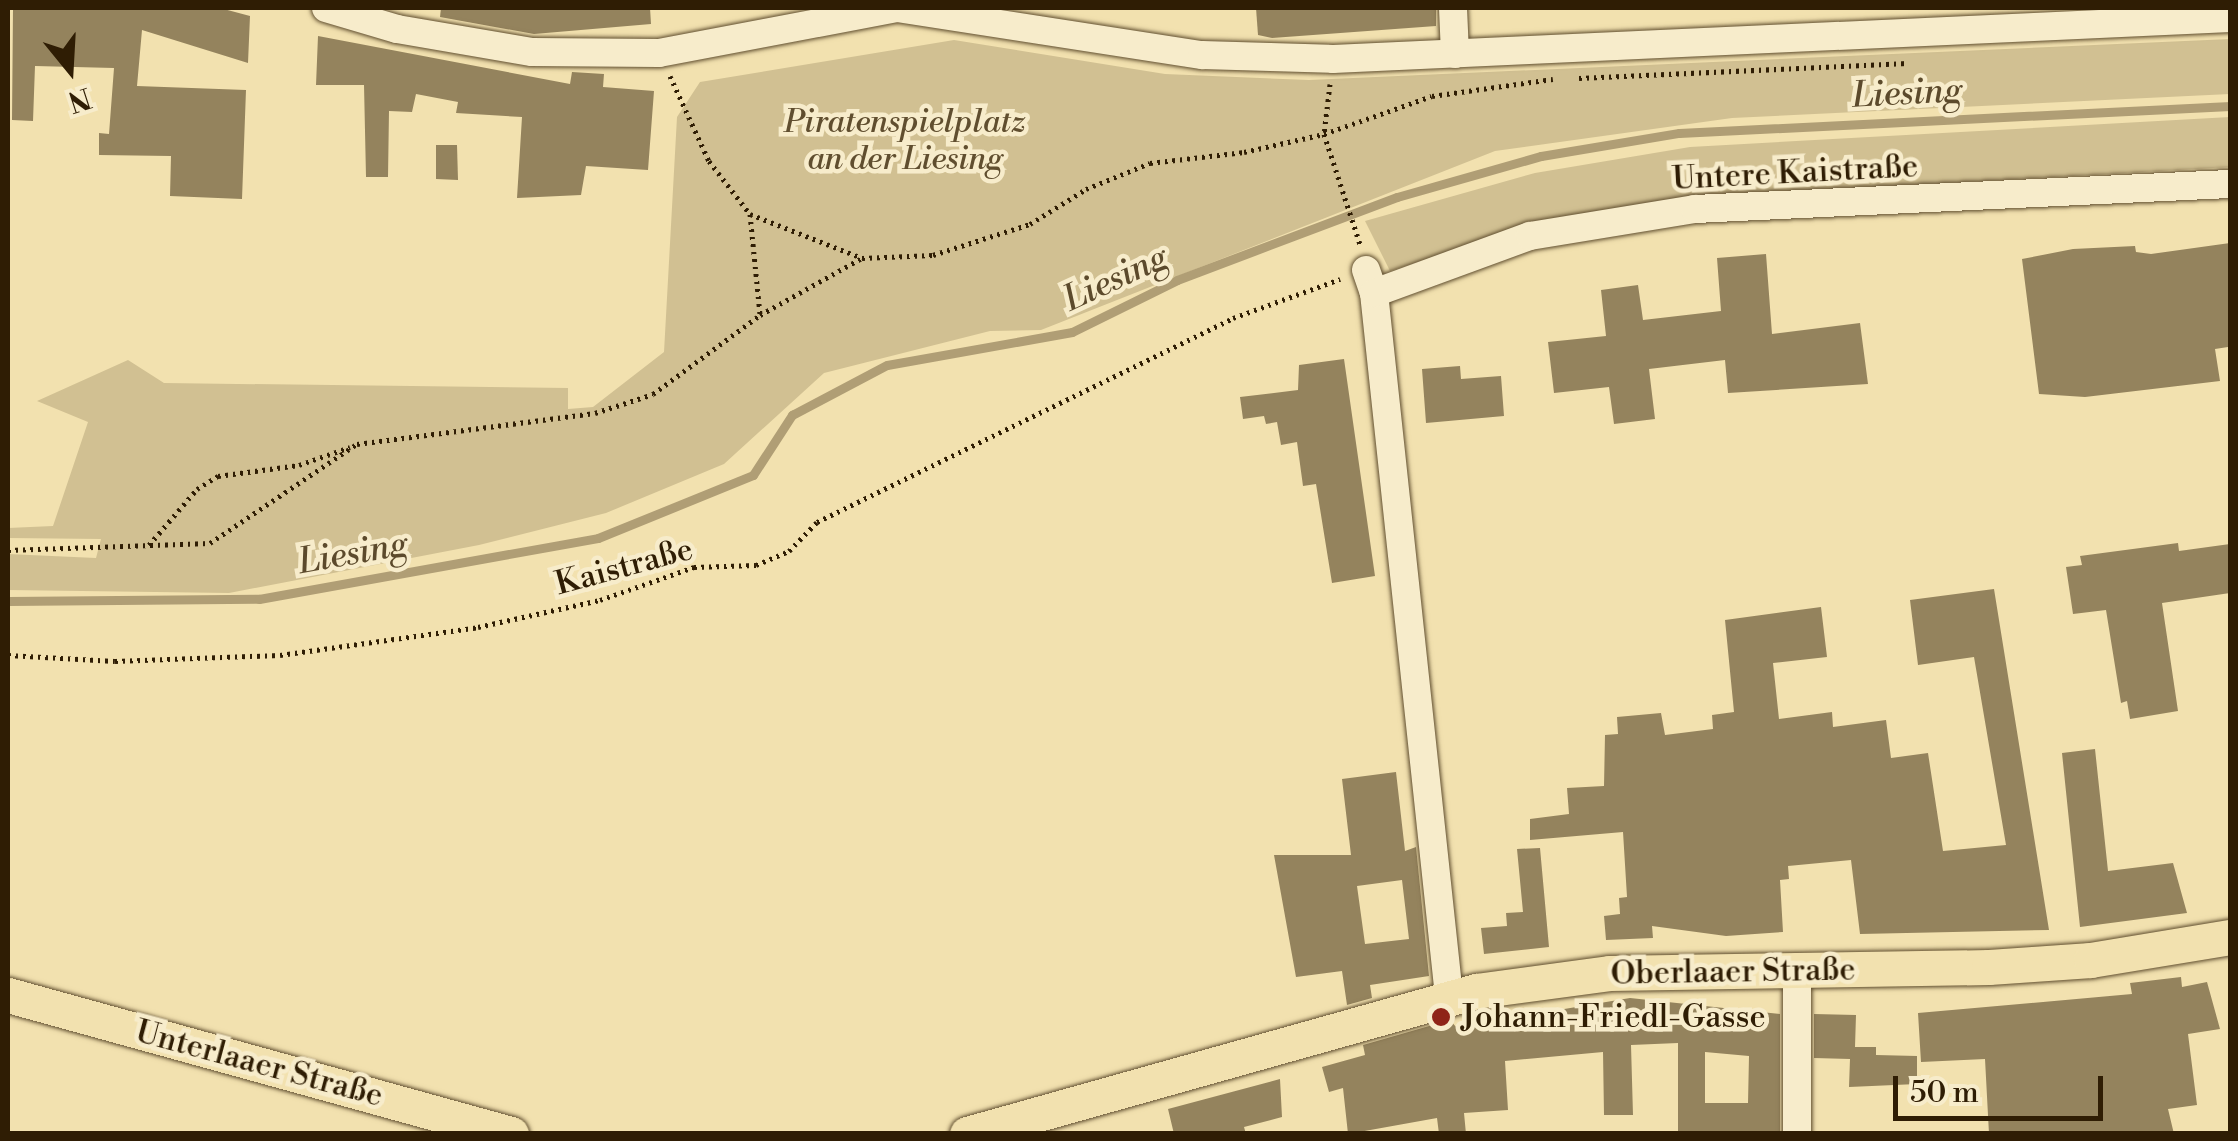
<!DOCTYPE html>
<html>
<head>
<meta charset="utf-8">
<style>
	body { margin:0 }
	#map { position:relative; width:2238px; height:1141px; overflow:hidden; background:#f2e1af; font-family:"Libre Bodoni",serif }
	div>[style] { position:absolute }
	.green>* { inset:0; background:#d1c092 }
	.stream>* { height:9px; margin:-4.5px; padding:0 4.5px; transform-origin:4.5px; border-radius:4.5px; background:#b09e75 }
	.building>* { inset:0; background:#94835d }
	.path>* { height:5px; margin-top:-2.5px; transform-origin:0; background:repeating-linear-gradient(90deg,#2f1d04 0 2.5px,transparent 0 7.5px) }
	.roads { filter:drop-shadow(0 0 2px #604e2f) drop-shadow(0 0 2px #604e2f) }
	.minor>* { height:28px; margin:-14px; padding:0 14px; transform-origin:14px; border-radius:14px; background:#f7eccb }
	.major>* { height:35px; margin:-17.5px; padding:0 17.5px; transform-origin:17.5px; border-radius:17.5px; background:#f2e1af }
	.dots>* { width:28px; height:28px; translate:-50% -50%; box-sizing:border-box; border:5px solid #f7eccb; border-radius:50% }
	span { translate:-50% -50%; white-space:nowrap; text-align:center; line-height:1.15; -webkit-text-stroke:9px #f7eccb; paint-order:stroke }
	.park-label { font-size:32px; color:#604e2f; font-style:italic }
	.street-label { font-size:32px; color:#2f1d04 }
	.poi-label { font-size:32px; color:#2f1d04 }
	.left { translate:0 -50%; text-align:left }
	.water-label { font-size:35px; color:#5c4a2c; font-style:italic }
	.frame { position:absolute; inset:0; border:10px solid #2f1d04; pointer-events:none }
	.north { position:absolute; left:20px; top:20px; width:100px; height:100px; -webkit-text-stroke:8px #f7eccb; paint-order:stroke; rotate:162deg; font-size:28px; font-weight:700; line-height:40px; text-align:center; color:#2f1d04 }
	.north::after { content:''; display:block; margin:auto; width:35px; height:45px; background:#2f1d04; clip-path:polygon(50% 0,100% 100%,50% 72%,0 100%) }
	.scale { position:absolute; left:1893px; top:1076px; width:210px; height:45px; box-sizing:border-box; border:5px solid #2f1d04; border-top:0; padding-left:12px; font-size:30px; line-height:35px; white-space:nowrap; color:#2f1d04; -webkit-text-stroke:8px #f7eccb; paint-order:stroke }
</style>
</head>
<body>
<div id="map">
	<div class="green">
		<div style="clip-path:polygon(2230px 39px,2230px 94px,1732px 118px,1495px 151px,1041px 330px,990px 331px,824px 373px,724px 464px,606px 513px,479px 545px,229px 593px,8px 590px,8px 554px,96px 558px,101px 539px,8px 538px,8px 528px,53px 526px,88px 422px,37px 401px,128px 360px,164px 383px,568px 388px,568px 409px,593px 407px,664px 352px,677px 117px,700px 82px,954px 40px,1165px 74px,1309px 80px)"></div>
		<div style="clip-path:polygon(2230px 117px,2230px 167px,1680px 198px,1534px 224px,1390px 271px,1365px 221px,1535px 173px,1690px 147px)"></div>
	</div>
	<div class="stream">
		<div style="left:8px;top:601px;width:251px;rotate:-0.5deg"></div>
		<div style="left:259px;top:599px;width:344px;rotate:-10.2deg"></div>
		<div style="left:598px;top:538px;width:167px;rotate:-22.1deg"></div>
		<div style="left:753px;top:475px;width:72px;rotate:-57deg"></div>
		<div style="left:792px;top:415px;width:107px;rotate:-27.8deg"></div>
		<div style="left:887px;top:365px;width:188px;rotate:-10.1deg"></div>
		<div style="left:1072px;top:332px;width:117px;rotate:-26.3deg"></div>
		<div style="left:1177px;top:280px;width:235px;rotate:-20.7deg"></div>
		<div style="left:1397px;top:197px;width:150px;rotate:-15.9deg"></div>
		<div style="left:1541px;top:156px;width:140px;rotate:-9.5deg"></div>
		<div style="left:1679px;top:133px;width:552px;rotate:-2.81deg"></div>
	</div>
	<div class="building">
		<div style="clip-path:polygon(13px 8px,220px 8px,250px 16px,248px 63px,142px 30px,137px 86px,246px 90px,242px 199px,170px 196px,171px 156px,99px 155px,99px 133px,109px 134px,114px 68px,35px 66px,33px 121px,12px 120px)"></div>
		<div style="clip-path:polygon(441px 8px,650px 8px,651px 24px,534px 34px,440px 17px)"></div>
		<div style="clip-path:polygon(1256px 8px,1436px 8px,1436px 26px,1272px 38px,1258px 35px)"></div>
		<div style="clip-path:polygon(318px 36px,570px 84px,572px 72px,604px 74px,603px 87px,654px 91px,648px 170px,586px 166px,581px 195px,517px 198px,522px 117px,456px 113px,458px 102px,416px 94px,412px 112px,389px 111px,388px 177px,366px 177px,364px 85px,316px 85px)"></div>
		<div style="clip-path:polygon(436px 145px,457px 145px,458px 180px,436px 179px)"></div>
		<div style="clip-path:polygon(2230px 243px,2230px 336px,2228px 347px,2215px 349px,2220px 381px,2085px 397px,2039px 394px,2022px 259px,2073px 249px,2135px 246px,2136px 252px,2151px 254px)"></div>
		<div style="clip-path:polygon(1766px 254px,1772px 334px,1860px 323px,1868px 384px,1728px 393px,1725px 360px,1649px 369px,1655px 419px,1614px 424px,1609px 387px,1554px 393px,1548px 342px,1606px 336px,1601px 290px,1638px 285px,1643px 320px,1721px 311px,1717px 258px)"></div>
		<div style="clip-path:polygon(1344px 359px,1375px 576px,1332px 583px,1316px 484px,1303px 486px,1297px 442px,1281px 445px,1277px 422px,1266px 424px,1264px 416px,1243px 419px,1240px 397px,1298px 390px,1299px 365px)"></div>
		<div style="clip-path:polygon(1460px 366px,1461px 379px,1501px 376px,1504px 416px,1426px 423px,1422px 369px)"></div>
		<div style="clip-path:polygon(2178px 543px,2179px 551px,2230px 544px,2230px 593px,2162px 603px,2178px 711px,2130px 719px,2127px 701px,2121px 703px,2106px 610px,2073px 614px,2066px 567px,2082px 565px,2080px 556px)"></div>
		<div style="clip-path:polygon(1994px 589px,2049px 930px,1860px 934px,1851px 860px,1788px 866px,1789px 879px,1780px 880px,1783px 932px,1726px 936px,1652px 926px,1653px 938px,1606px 940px,1604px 916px,1620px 914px,1619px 898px,1627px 897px,1623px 832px,1530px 840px,1530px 819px,1569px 814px,1567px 788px,1604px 786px,1605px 735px,1618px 734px,1617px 717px,1661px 713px,1665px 735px,1713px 729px,1712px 715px,1734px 712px,1725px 620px,1821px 607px,1827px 657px,1773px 663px,1779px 719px,1832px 712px,1833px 727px,1886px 720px,1891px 758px,1928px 753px,1943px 851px,2006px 845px,1974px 657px,1918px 665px,1910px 600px)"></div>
		<div style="clip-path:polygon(2095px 749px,2108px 871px,2173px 863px,2187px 913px,2080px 927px,2062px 753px)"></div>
		<div style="clip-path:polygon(evenodd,1396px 772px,1405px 851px,1416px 847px,1429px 976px,1370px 985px,1372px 998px,1347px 1005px,1342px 971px,1296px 977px,1274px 855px,1351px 855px,1342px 779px,1396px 772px,1402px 880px,1409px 939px,1365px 944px,1357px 886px,1402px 880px)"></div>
		<div style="clip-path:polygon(1540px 848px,1549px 947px,1484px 954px,1481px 928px,1507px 926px,1506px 913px,1523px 912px,1517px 849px)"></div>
		<div style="clip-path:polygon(2181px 977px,2182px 987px,2207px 982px,2220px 1029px,2188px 1034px,2197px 1105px,2168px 1109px,2174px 1134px,1989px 1134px,1985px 1059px,1921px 1062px,1918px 1013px,2132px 994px,2130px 983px)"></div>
		<div style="clip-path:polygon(evenodd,1630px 998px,1780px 1014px,1780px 1134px,1678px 1134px,1678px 1043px,1631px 1045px,1633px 1115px,1604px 1115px,1603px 1052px,1505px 1061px,1508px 1110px,1464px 1113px,1466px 1134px,1439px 1134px,1437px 1118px,1348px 1134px,1343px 1088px,1329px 1092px,1322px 1067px,1365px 1055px,1363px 1045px,1450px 1020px,1456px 1027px,1630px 998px,1705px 1052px,1749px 1056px,1748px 1103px,1705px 1103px,1705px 1052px)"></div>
		<div style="clip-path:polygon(1814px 1014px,1856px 1015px,1855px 1047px,1876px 1047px,1876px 1055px,1917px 1056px,1917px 1084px,1849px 1087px,1850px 1059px,1814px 1058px)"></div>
		<div style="clip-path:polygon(1280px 1079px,1282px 1117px,1244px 1127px,1246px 1134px,1174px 1134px,1168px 1109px)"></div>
	</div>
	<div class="path">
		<div style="left:670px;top:76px;width:94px;rotate:65.4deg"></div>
		<div style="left:709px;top:161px;width:67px;rotate:52.3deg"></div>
		<div style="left:750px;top:214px;width:101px;rotate:84.3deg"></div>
		<div style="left:1579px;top:78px;width:329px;rotate:-2.6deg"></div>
		<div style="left:1330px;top:84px;width:50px;rotate:96.8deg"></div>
		<div style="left:1324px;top:134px;width:119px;rotate:71.9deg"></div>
		<div style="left:750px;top:214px;width:120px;rotate:21.4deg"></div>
		<div style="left:149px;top:545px;width:74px;rotate:-49.4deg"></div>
		<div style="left:197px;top:489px;width:25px;rotate:-32deg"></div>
		<div style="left:218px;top:476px;width:82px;rotate:-7.7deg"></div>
		<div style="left:299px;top:465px;width:54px;rotate:-19.4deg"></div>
		<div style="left:8px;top:550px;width:202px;rotate:-2deg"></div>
		<div style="left:210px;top:543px;width:177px;rotate:-34deg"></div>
		<div style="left:357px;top:444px;width:240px;rotate:-7.4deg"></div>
		<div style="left:595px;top:413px;width:61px;rotate:-18.1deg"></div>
		<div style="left:653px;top:394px;width:133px;rotate:-36.4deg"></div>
		<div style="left:760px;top:315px;width:117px;rotate:-29.2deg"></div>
		<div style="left:862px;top:258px;width:71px;rotate:-2.4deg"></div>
		<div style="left:933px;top:255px;width:102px;rotate:-17.7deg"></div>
		<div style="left:1030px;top:224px;width:66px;rotate:-32deg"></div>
		<div style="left:1086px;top:189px;width:69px;rotate:-22.1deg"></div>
		<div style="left:1150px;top:163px;width:95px;rotate:-6.7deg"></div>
		<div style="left:1244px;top:152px;width:82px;rotate:-12.7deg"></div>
		<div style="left:1324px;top:134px;width:114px;rotate:-19.4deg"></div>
		<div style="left:1432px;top:96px;width:122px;rotate:-8deg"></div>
		<div style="left:8px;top:655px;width:107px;rotate:3.2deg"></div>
		<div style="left:115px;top:661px;width:165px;rotate:-2.1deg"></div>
		<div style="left:280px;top:655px;width:200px;rotate:-8deg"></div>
		<div style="left:478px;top:627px;width:125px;rotate:-12.5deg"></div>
		<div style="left:600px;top:600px;width:100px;rotate:-19.3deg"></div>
		<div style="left:694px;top:567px;width:62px;rotate:-1.8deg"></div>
		<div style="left:756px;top:565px;width:36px;rotate:-23deg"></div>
		<div style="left:789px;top:551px;width:40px;rotate:-46deg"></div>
		<div style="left:817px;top:522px;width:463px;rotate:-26.1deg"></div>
		<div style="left:1233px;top:318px;width:114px;rotate:-20deg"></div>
	</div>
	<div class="roads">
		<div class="minor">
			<div style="left:326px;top:8px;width:74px;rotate:16.5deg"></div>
			<div style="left:397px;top:29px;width:137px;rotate:9.7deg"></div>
			<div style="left:532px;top:52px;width:127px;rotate:0.5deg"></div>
			<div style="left:659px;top:53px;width:242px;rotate:-10.7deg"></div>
			<div style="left:897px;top:8px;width:309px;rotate:8.8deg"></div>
			<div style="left:1202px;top:55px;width:131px;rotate:1.7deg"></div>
			<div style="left:1333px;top:59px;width:898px;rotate:-2.62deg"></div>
			<div style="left:1453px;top:8px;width:46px;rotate:87.5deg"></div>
			<div style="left:1366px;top:270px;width:24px;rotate:71deg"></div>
			<div style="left:1374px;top:293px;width:707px;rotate:83.91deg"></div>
			<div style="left:1374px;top:293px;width:166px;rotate:-20.1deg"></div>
			<div style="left:1530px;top:236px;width:167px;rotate:-9.3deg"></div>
			<div style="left:1695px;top:209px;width:536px;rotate:-2.68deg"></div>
			<div style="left:1797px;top:967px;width:167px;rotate:90deg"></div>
		</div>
		<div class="major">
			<div style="left:8px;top:995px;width:522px;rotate:15.45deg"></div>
			<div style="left:967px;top:1134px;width:529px;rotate:-15.69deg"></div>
			<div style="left:1476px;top:991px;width:134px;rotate:-7.7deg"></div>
			<div style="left:1609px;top:973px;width:380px;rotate:-0.9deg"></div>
			<div style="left:1989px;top:967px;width:102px;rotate:-3.9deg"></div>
			<div style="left:2091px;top:960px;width:141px;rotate:-9.4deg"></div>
		</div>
	</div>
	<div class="dots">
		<div style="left:1441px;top:1017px;background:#8f2418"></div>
	</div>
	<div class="park-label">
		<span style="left:905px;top:141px">Piratenspielplatz<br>an der Liesing</span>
	</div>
	<div class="street-label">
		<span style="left:1795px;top:173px;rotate:-3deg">Untere Kaistraße</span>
		<span style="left:624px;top:567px;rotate:-15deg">Kaistraße</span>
		<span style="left:1733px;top:972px;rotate:-1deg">Oberlaaer Straße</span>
		<span style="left:259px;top:1064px;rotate:15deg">Unterlaaer Straße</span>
	</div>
	<div class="poi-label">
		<span class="left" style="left:1461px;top:1017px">Johann-Friedl-Gasse</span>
	</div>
	<div class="water-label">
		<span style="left:1907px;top:94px;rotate:-3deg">Liesing</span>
		<span style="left:1116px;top:279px;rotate:-25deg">Liesing</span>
		<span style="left:353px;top:554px;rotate:-10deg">Liesing</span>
	</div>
	<div class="frame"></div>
	<div class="north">N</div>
	<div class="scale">50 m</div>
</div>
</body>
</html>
